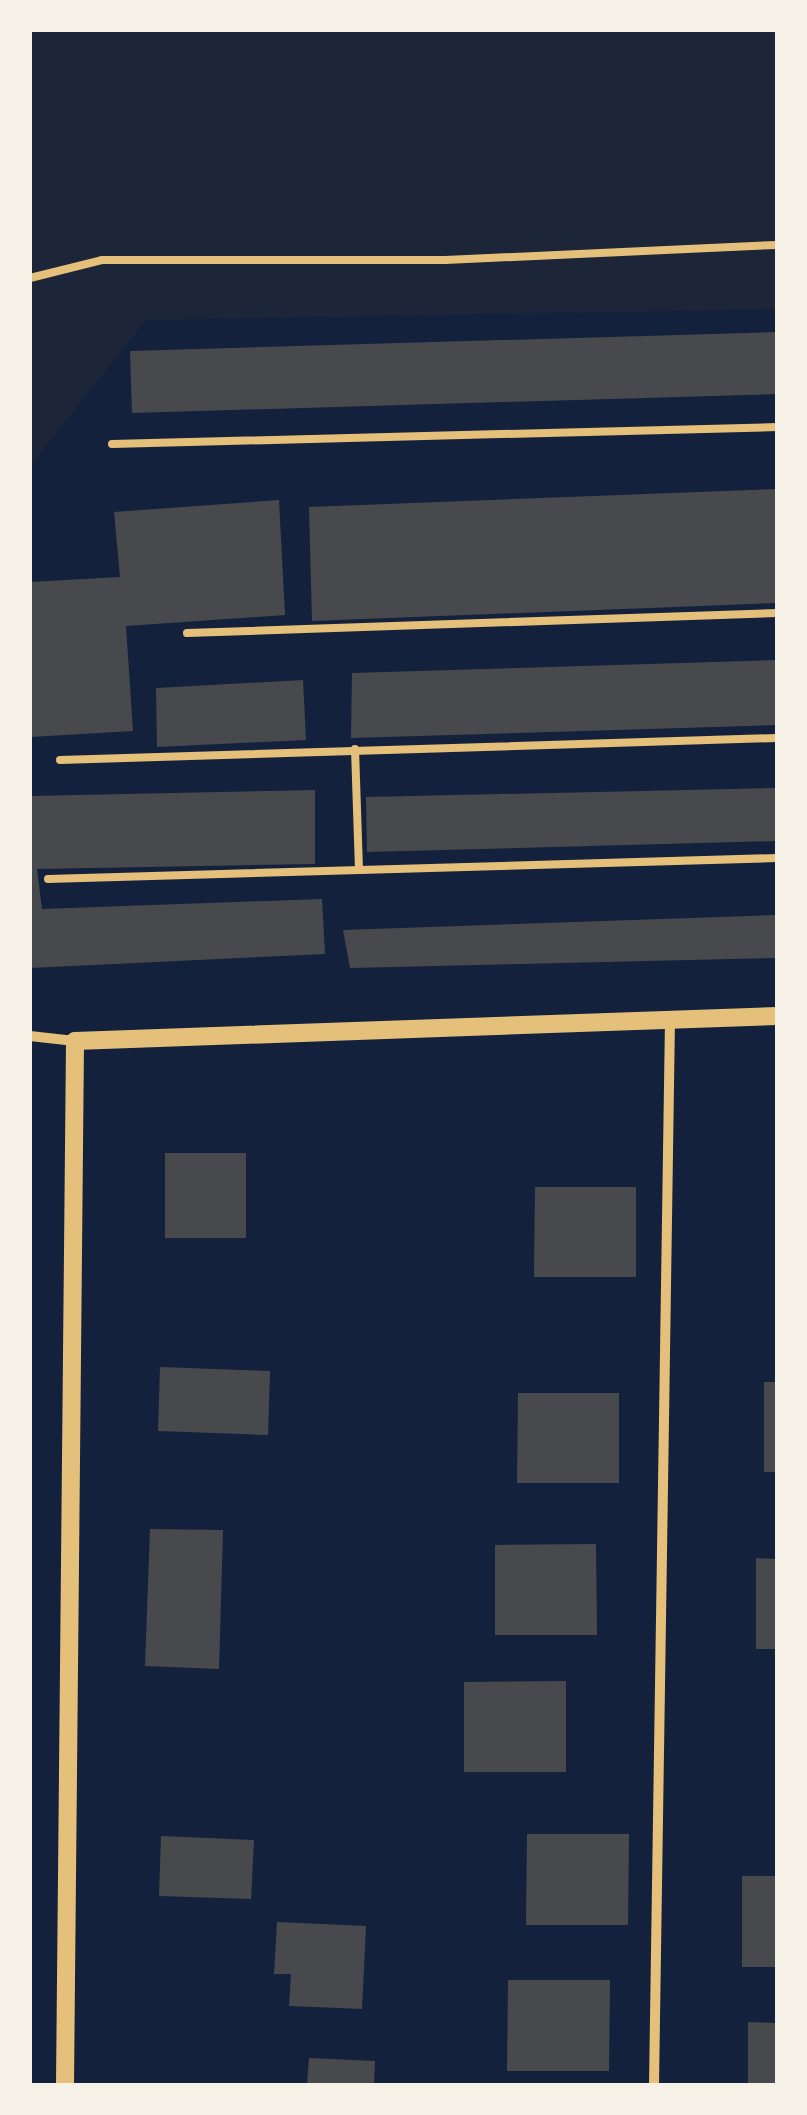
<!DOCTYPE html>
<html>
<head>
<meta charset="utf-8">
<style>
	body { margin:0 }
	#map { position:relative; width:807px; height:2115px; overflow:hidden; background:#14213d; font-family:Manrope,sans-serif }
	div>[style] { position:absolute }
	.green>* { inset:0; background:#1d2539 }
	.building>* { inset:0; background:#48494c }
	.service>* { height:8px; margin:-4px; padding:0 4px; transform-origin:4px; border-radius:4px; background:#e5c07b }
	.minor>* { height:10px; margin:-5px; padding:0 5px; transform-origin:5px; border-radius:5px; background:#e5c07b }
	.tertiary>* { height:18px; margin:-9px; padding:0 9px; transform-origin:9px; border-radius:9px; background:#e5c07b }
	span { translate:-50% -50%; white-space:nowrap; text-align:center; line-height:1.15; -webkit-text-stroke:10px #f6f1e7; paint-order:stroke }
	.frame { position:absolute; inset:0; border:32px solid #f6f1e7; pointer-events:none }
</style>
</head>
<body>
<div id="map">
	<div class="green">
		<div style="clip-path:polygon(30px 30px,777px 30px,777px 309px,146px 320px,30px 466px)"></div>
	</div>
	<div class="building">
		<div style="clip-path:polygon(777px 332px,777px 394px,132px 413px,130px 351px)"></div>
		<div style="clip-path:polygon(777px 489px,777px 603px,312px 621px,309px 507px)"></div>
		<div style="clip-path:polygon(279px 500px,285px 615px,126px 626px,133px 731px,30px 737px,30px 582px,120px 577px,114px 512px)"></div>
		<div style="clip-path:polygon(777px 660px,777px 725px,351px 738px,352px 673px)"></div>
		<div style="clip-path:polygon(303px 680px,306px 740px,157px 747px,156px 688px)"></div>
		<div style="clip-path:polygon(777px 788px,777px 841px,367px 852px,366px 797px)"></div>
		<div style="clip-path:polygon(315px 790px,315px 864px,37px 869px,42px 909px,322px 899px,325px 954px,30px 968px,30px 796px)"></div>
		<div style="clip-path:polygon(777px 915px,777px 958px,350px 968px,343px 930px)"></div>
		<div style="clip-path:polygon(165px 1153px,246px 1153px,246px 1238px,165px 1238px)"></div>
		<div style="clip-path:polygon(535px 1187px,636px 1187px,636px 1277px,534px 1277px)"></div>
		<div style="clip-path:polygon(160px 1367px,270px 1371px,268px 1435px,158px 1431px)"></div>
		<div style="clip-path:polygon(764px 1382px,777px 1382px,777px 1472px,764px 1472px)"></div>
		<div style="clip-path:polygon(518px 1393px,619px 1393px,619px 1483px,517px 1483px)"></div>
		<div style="clip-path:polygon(150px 1529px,223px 1530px,219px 1669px,145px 1666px)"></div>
		<div style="clip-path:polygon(596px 1544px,597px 1635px,495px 1635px,495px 1545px)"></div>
		<div style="clip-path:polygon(756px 1558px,777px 1559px,777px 1649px,756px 1649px)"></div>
		<div style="clip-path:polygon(566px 1681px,566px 1772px,464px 1772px,464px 1682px)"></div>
		<div style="clip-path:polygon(527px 1834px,629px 1834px,628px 1925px,526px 1925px)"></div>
		<div style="clip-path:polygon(161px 1836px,254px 1840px,251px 1899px,159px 1896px)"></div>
		<div style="clip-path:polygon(742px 1876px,777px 1876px,777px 1967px,742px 1967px)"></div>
		<div style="clip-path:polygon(277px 1922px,366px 1926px,362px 2009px,289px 2006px,291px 1974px,274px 1974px)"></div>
		<div style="clip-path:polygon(508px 1980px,610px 1980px,609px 2071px,507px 2071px)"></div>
		<div style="clip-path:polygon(748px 2022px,777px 2023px,777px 2085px,748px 2085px)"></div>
		<div style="clip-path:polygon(309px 2058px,375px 2061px,374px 2085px,307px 2085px)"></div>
	</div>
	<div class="service">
		<div style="left:30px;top:278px;width:74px;rotate:-14deg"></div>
		<div style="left:102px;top:260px;width:343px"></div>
		<div style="left:445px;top:260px;width:332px;rotate:-2.6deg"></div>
		<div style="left:112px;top:444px;width:665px;rotate:-1.46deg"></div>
		<div style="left:187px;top:633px;width:590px;rotate:-1.94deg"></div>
		<div style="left:355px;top:749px;width:119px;rotate:88.1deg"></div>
		<div style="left:60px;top:760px;width:717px;rotate:-1.76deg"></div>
		<div style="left:48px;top:879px;width:729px;rotate:-1.65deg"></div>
	</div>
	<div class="minor">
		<div style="left:30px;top:1036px;width:45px;rotate:6.3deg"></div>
		<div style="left:654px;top:2085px;width:1065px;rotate:-89.14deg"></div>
	</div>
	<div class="tertiary">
		<div style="left:65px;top:2085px;width:1044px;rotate:-89.45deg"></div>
		<div style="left:75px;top:1041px;width:702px;rotate:-2.04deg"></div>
	</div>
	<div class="frame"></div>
</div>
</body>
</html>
